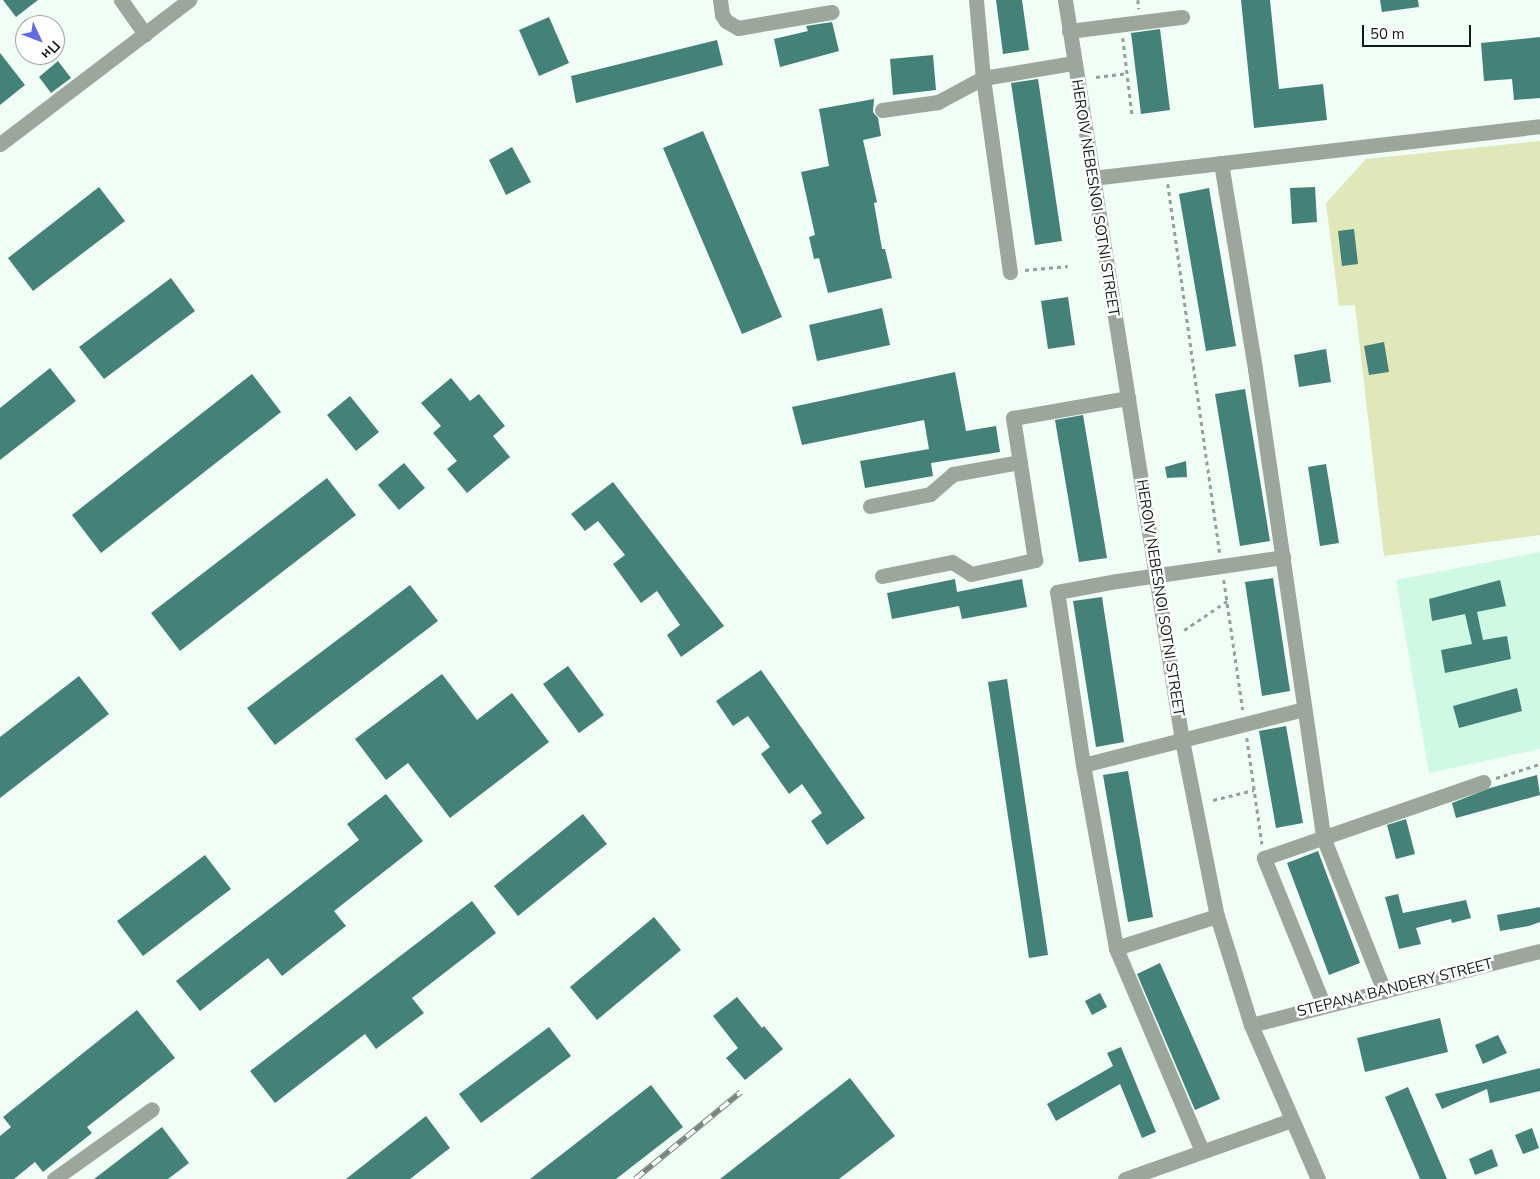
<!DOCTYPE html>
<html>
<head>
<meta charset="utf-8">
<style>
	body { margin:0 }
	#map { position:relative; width:1540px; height:1179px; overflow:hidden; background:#f0fef6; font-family:"Nunito Sans",sans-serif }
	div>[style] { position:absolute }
	.built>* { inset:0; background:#cff9e2 }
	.green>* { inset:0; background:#e0e7b8 }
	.building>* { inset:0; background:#448179 }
	.path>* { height:2.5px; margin-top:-1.25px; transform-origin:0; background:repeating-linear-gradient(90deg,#94a19a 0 4px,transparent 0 8px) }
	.minor>* { height:15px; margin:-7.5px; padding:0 7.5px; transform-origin:7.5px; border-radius:7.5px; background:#9da69a }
	.rail>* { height:5.5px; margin-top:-2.75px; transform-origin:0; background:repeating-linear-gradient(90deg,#fff 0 11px,#78857e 0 22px); box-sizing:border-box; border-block:1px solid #78857e }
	span { translate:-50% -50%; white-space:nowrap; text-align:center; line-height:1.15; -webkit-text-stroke:5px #fff; paint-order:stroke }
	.street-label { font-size:15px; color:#0f1b15 }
	.north { position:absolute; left:15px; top:15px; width:50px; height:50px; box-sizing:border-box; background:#fff; border:1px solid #9fa4a1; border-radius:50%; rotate:133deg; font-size:14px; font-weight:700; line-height:20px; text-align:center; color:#0f1b15 }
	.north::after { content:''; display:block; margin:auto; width:18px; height:22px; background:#626be3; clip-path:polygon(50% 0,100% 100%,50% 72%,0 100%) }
	.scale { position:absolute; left:1362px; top:25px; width:109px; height:22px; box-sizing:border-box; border:2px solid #0f1b15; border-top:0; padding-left:6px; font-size:15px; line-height:18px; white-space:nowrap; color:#0f1b15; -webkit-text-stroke:4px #fff; paint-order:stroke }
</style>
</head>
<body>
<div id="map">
	<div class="built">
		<div style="clip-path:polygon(1540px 552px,1540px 749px,1429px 773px,1396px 580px)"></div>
	</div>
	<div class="green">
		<div style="clip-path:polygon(1540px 141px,1540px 535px,1384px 556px,1355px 305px,1339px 306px,1326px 203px,1366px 159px)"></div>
	</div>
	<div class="building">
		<div style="clip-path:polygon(3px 0,38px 0,16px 17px)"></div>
		<div style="clip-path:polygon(996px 0,1022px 0,1029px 50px,1003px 54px)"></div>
		<div style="clip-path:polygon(1241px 0,1270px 0,1279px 89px,1323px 84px,1327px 120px,1254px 128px)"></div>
		<div style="clip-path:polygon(1380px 0,1418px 0,1419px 7px,1382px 12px)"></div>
		<div style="clip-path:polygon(549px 17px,569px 63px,539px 76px,519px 30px)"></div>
		<div style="clip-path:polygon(832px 22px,839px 51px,780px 67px,774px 39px,808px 31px,806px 26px)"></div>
		<div style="clip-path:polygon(1160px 29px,1170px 110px,1141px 114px,1131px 33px)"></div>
		<div style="clip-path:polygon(1540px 37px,1540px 98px,1514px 100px,1512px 79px,1484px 81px,1481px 43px)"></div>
		<div style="clip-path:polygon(717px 40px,723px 65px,576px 103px,571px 76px)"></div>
		<div style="clip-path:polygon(0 53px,25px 85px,0 105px)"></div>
		<div style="clip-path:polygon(933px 55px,936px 90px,893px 95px,890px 59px)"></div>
		<div style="clip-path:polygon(58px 61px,71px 78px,51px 93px,39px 77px)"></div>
		<div style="clip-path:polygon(1038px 79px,1062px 241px,1035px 245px,1011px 83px)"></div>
		<div style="clip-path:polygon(874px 99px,873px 112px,878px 118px,881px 136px,863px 140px,877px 202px,874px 203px,882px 249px,885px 249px,892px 278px,828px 293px,819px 258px,814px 259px,809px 237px,815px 235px,801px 172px,829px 166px,819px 109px)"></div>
		<div style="clip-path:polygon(703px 131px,782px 317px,742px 334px,663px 148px)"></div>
		<div style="clip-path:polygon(512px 147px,531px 182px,506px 195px,489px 160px)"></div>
		<div style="clip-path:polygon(99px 187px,125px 221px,33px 291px,8px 258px)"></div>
		<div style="clip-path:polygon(1315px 187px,1317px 222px,1292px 224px,1290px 188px)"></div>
		<div style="clip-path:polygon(1209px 188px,1236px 346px,1206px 351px,1179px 194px)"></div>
		<div style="clip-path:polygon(1354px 229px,1358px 264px,1342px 266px,1338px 231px)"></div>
		<div style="clip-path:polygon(171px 278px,195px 311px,104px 379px,79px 347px)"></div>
		<div style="clip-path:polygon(1068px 297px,1075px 345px,1048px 349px,1041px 301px)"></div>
		<div style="clip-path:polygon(882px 308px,890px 345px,817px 361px,809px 325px)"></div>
		<div style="clip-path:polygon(1384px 342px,1389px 372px,1369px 375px,1364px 346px)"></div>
		<div style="clip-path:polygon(1326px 349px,1331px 382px,1299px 387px,1294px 355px)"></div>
		<div style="clip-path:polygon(50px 368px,76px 401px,0 460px,0 408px)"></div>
		<div style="clip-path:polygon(955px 372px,966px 431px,996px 426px,1000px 452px,931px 463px,933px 476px,865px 488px,860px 461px,929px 449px,924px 420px,802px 445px,792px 407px)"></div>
		<div style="clip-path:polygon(252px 374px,281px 412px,101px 553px,72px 515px)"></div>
		<div style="clip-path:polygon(451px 378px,470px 401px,479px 394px,505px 426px,493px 436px,510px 457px,467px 493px,447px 469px,457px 461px,433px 433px,441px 426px,421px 403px)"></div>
		<div style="clip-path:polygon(1245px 389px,1270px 541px,1240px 546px,1215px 394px)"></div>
		<div style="clip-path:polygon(350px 396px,379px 432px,356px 451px,327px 415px)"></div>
		<div style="clip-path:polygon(1083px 415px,1107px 558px,1079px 562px,1055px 420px)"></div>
		<div style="clip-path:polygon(1186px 461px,1187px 477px,1167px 478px,1165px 467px)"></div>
		<div style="clip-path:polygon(404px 463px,425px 488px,399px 510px,378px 485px)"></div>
		<div style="clip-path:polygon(1326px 464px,1339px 543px,1320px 546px,1308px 467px)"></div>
		<div style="clip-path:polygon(327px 478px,356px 515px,180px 651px,151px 613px)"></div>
		<div style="clip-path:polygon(613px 482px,724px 626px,681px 657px,667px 635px,680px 625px,657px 591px,641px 603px,613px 564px,625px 555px,598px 521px,585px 531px,571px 514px)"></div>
		<div style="clip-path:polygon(1273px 578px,1290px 691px,1262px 696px,1245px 582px)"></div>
		<div style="clip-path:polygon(955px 579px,957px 592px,1022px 579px,1027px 607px,962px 619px,959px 606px,892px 619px,887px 593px)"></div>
		<div style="clip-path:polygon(1500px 580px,1506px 606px,1477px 612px,1483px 640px,1507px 636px,1511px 659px,1445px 673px,1441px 650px,1472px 644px,1465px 614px,1432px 621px,1429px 599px)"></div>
		<div style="clip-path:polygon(410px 585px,438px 621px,275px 745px,247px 708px)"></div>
		<div style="clip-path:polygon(1102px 597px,1124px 742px,1096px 747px,1073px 601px)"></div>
		<div style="clip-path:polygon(568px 666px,604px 715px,579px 733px,543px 684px)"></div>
		<div style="clip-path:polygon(761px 670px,865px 818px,827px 845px,811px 821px,822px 813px,802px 784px,789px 794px,761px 754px,770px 747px,748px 716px,733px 726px,716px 701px)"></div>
		<div style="clip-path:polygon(442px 674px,477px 720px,512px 693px,549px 742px,450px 818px,408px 763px,386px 780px,355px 739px)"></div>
		<div style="clip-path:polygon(79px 676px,109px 714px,0 798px,0 737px)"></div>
		<div style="clip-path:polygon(1007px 679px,1048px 955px,1029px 958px,988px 682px)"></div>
		<div style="clip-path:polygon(1517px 688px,1522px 711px,1459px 728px,1453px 706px)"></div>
		<div style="clip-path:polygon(1286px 726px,1303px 823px,1276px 828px,1259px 731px)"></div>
		<div style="clip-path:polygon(1128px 771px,1153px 917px,1128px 922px,1103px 775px)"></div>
		<div style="clip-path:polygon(1537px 775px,1540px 795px,1456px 818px,1452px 803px,1490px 788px)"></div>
		<div style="clip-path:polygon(386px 794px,423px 841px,334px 911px,346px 926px,282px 976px,268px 958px,200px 1011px,176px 981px,359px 840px,347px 824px)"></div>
		<div style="clip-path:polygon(583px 814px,607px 844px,518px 916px,494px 886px)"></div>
		<div style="clip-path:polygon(1406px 819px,1415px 854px,1396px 859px,1387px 825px)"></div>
		<div style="clip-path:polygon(1318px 851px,1360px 963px,1329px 975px,1287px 863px)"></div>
		<div style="clip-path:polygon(205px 855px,231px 889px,143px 956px,117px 921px)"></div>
		<div style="clip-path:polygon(1398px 894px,1403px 913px,1466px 900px,1471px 918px,1452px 923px,1451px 919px,1416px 928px,1421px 944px,1399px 949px,1385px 897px)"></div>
		<div style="clip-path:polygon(472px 901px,496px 933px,412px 998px,424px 1013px,376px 1049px,365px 1034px,275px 1103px,250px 1071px)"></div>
		<div style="clip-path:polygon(1540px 907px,1540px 922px,1529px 926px,1500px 931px,1497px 915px)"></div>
		<div style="clip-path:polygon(654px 917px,681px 950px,597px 1020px,570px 987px)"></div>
		<div style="clip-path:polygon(1160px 963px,1220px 1099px,1195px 1110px,1137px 974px)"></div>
		<div style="clip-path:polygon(1100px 993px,1107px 1007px,1092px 1015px,1085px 1001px)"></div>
		<div style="clip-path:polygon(737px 997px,762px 1028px,764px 1026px,783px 1049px,745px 1080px,726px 1058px,738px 1048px,713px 1016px)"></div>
		<div style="clip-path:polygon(137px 1010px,175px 1058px,87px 1127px,92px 1133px,43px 1172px,35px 1162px,14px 1179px,0 1179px,0 1136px,11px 1127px,3px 1117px)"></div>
		<div style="clip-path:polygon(1440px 1018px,1448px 1052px,1365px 1072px,1357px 1038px)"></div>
		<div style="clip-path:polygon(549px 1027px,571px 1056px,481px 1123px,459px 1094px)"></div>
		<div style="clip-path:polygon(1498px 1035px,1507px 1053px,1483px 1064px,1475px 1045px)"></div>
		<div style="clip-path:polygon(1121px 1047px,1156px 1132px,1142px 1138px,1120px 1084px,1056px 1121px,1047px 1104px,1113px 1066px,1107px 1053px)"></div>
		<div style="clip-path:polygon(1540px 1068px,1540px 1091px,1490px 1103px,1487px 1089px,1442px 1109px,1435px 1094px)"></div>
		<div style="clip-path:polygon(850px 1078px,895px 1136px,839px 1179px,720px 1179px)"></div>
		<div style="clip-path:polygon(651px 1085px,683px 1127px,616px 1179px,530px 1179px)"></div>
		<div style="clip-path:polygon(1408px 1087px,1447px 1179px,1420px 1179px,1385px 1097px)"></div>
		<div style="clip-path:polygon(426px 1116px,450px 1148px,410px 1179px,346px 1179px)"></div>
		<div style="clip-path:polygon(162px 1127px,189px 1163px,168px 1179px,94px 1179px)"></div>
		<div style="clip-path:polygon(1532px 1128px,1539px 1148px,1523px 1154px,1515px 1135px)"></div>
		<div style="clip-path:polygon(1492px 1149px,1498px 1166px,1475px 1175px,1469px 1159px)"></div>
	</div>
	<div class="path">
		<div style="left:1138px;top:0;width:9px;rotate:84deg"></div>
		<div style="left:1123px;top:38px;width:77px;rotate:83.2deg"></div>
		<div style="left:1096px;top:77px;width:31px;rotate:-7deg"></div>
		<div style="left:1168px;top:184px;width:372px;rotate:82deg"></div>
		<div style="left:1025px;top:270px;width:43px;rotate:-5.3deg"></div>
		<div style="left:1224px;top:580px;width:131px;rotate:81.7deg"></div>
		<div style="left:1184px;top:630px;width:52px;rotate:-34deg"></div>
		<div style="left:1247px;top:738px;width:107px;rotate:81.9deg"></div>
		<div style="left:1496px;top:778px;width:46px;rotate:-17.7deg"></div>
		<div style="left:1213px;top:800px;width:42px;rotate:-13.7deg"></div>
	</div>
	<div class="minor">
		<div style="left:121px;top:0;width:42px;rotate:54.8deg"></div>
		<div style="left:720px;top:0;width:15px;rotate:82deg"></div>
		<div style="left:722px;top:15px;width:7px;rotate:56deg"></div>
		<div style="left:726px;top:21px;width:14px;rotate:30deg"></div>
		<div style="left:738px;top:28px;width:95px;rotate:-9.7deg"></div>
		<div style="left:976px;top:0;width:78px;rotate:84.9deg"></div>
		<div style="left:983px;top:78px;width:196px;rotate:82.1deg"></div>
		<div style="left:1065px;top:0;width:749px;rotate:81.02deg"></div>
		<div style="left:1182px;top:740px;width:179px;rotate:78.8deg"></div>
		<div style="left:1217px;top:916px;width:114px;rotate:72.7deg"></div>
		<div style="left:1251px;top:1025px;width:168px;rotate:66.5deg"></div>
		<div style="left:1069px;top:31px;width:114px;rotate:-7.1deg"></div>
		<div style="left:882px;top:110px;width:57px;rotate:-8.1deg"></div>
		<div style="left:938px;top:102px;width:51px;rotate:-28.1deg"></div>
		<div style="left:983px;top:78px;width:92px;rotate:-9.4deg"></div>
		<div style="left:0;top:144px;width:238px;rotate:-37.3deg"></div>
		<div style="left:1221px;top:163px;width:209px;rotate:80.6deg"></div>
		<div style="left:1255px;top:369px;width:473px;rotate:81.7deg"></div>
		<div style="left:1323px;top:837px;width:166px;rotate:68.4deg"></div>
		<div style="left:1092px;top:178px;width:451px;rotate:-6.6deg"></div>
		<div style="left:870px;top:506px;width:61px;rotate:-11.3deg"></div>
		<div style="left:930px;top:494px;width:30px;rotate:-41deg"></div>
		<div style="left:953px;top:474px;width:68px;rotate:-10.2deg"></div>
		<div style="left:882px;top:576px;width:71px;rotate:-11.3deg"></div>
		<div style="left:952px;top:562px;width:22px;rotate:32deg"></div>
		<div style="left:971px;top:574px;width:66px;rotate:-12.3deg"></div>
		<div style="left:1035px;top:560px;width:144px;rotate:-98.8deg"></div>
		<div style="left:1013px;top:418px;width:117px;rotate:-9.9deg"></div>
		<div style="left:1083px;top:765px;width:228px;rotate:-14.2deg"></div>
		<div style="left:1116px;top:948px;width:106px;rotate:-17.6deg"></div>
		<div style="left:1324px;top:1006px;width:160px;rotate:-112.1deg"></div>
		<div style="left:1264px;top:858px;width:232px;rotate:-19.1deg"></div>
		<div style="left:1251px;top:1025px;width:298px;rotate:-14.4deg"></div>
		<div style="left:1202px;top:1151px;width:220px;rotate:-113deg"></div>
		<div style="left:1116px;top:948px;width:186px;rotate:-100.2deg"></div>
		<div style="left:1083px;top:765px;width:175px;rotate:-98.5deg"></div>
		<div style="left:1057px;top:592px;width:61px;rotate:-10.4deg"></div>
		<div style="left:1117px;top:581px;width:168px;rotate:-8.2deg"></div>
		<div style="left:54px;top:1179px;width:120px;rotate:-35.5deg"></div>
		<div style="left:1125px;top:1179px;width:177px;rotate:-19.5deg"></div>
	</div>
	<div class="rail">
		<div style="left:635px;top:1179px;width:137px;rotate:-39.4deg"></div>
	</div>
	<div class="street-label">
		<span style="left:1095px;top:198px;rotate:81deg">HEROIV NEBESNOI SOTNI STREET</span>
		<span style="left:1160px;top:598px;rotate:81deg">HEROIV NEBESNOI SOTNI STREET</span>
		<span style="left:1395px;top:988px;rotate:-14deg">STEPANA BANDERY STREET</span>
	</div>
	<div class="north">Пн</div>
	<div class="scale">50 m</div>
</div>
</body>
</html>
